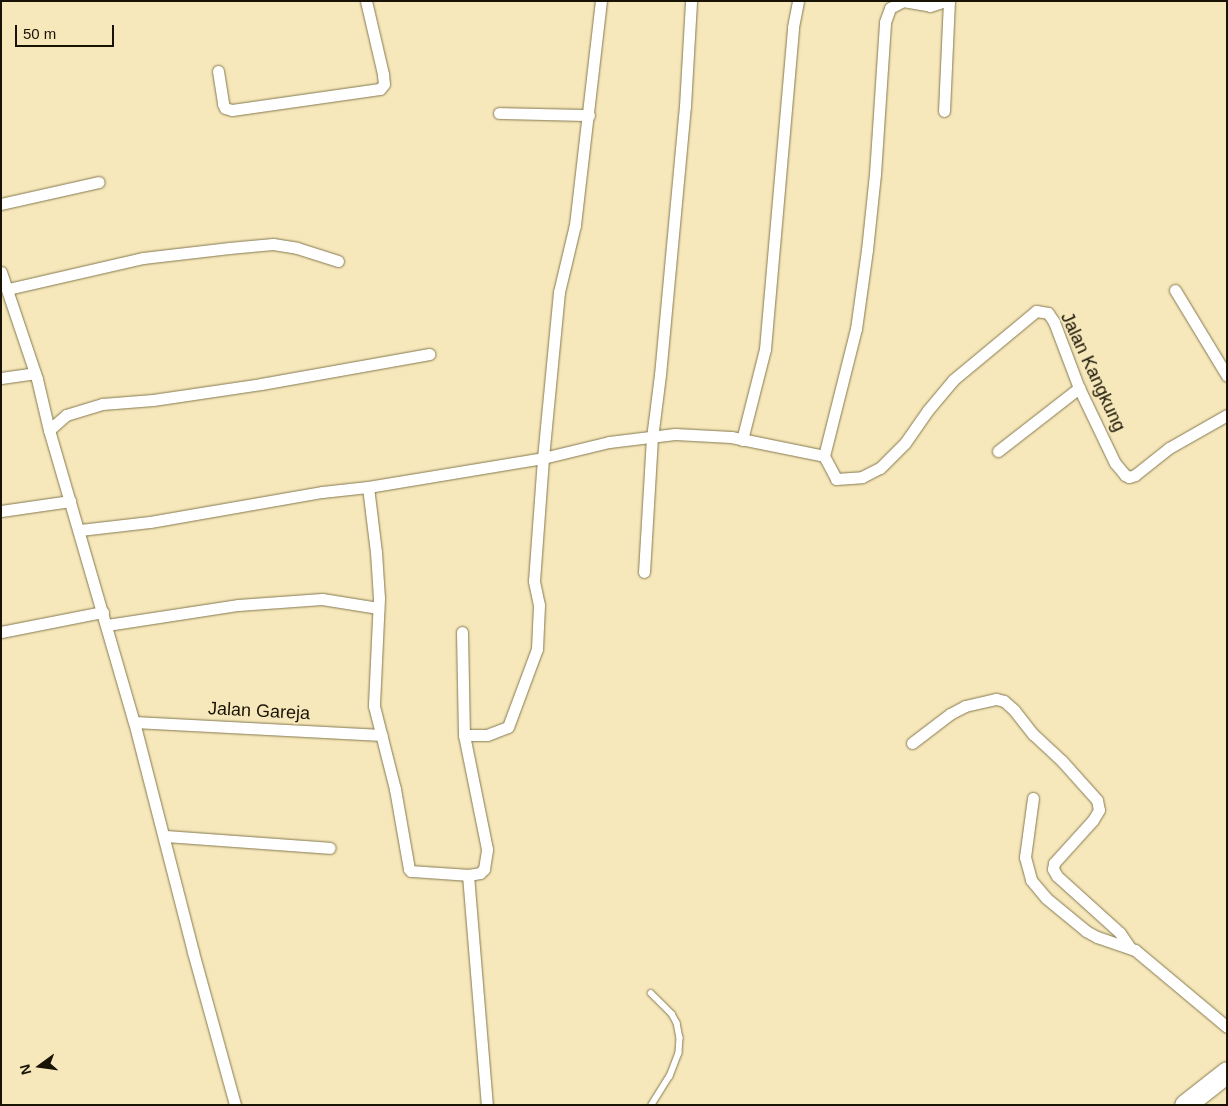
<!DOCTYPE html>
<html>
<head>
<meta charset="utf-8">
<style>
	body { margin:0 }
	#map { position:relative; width:1228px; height:1106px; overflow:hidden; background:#f6e8bb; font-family:Helvetica,sans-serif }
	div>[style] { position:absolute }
	.roads { filter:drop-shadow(0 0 1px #85794f) drop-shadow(0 0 1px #85794f) }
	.lane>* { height:5.5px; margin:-2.75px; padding:0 2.75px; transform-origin:2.75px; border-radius:2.75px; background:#fff }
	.street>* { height:11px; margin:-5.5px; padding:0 5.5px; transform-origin:5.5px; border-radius:5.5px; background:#fff }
	.highway>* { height:21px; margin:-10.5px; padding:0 10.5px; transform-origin:10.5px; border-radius:10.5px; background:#fff }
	span { translate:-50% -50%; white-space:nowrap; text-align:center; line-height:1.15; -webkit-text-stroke:4px #f6e8bb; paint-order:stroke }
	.street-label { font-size:18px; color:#181304 }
	.frame { position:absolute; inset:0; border:2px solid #181304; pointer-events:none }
	.north { position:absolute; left:15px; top:1041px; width:50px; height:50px; -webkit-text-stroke:4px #f6e8bb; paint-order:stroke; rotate:256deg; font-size:14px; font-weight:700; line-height:20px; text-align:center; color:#181304 }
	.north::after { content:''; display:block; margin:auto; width:18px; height:22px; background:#181304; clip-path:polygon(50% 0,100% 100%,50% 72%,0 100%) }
	.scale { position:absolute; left:15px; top:25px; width:99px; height:22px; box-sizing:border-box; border:2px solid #181304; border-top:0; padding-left:6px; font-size:15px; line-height:18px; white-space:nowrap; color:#181304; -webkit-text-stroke:4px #f6e8bb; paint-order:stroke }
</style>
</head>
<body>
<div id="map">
	<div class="roads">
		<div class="lane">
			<div style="left:651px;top:993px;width:30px;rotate:45deg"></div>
			<div style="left:672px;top:1014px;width:10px;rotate:61deg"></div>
			<div style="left:677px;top:1023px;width:15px;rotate:79deg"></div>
			<div style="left:680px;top:1038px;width:15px;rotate:94deg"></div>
			<div style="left:679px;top:1053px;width:25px;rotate:111deg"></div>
			<div style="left:670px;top:1076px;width:34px;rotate:122deg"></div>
		</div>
		<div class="street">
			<div style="left:903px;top:1px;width:27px;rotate:10deg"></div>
			<div style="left:930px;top:6px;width:16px;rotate:-18deg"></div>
			<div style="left:218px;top:71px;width:33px;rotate:81deg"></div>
			<div style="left:223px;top:104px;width:4px;rotate:63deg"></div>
			<div style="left:225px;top:108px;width:7px;rotate:16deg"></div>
			<div style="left:232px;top:110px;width:149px;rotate:-8.1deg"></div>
			<div style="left:380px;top:89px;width:6px;rotate:-51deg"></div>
			<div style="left:384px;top:84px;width:10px;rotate:-96deg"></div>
			<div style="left:383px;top:74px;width:75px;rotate:-103.1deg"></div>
			<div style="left:944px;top:111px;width:110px;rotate:-87.4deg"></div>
			<div style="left:499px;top:113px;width:90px;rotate:1.3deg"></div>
			<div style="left:1px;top:204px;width:100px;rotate:-12.7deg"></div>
			<div style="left:1px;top:272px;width:113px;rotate:71.4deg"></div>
			<div style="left:37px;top:379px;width:52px;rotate:76.8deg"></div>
			<div style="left:49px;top:430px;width:304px;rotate:73.8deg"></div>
			<div style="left:134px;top:722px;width:237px;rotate:75.6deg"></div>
			<div style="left:193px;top:952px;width:159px;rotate:74.6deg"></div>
			<div style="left:8px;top:289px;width:139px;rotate:-12.9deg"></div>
			<div style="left:143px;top:258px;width:87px;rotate:-6.6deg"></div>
			<div style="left:229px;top:248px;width:44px;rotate:-5.2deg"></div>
			<div style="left:273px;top:244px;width:24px;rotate:9deg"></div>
			<div style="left:297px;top:248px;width:43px;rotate:17.6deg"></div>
			<div style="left:1175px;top:290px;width:100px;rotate:58.8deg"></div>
			<div style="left:1px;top:378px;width:34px;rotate:-8deg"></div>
			<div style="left:49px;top:430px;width:23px;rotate:-41deg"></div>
			<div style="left:66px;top:415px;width:38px;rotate:-17deg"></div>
			<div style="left:102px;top:404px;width:51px;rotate:-4.5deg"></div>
			<div style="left:153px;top:400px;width:109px;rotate:-8.4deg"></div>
			<div style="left:261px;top:384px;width:171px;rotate:-10.1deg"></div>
			<div style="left:742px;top:440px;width:94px;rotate:-75.8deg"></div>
			<div style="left:765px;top:349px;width:323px;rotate:-85deg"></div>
			<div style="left:793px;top:27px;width:26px;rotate:-79deg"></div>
			<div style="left:998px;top:451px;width:103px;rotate:-37.9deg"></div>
			<div style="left:824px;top:456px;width:26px;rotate:62deg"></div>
			<div style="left:836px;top:479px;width:26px;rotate:-4deg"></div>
			<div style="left:862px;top:477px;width:20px;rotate:-27deg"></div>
			<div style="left:880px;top:468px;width:35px;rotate:-45deg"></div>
			<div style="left:905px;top:443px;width:40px;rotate:-55.1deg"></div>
			<div style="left:928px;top:410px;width:39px;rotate:-50deg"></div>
			<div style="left:953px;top:380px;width:108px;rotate:-39.7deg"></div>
			<div style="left:1036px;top:311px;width:12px;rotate:9deg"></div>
			<div style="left:1048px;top:313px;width:11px;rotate:56deg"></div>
			<div style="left:1054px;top:322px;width:71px;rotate:69.3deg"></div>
			<div style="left:1079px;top:388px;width:83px;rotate:64.4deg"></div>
			<div style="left:1115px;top:463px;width:16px;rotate:50deg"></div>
			<div style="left:1125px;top:475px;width:4px;rotate:27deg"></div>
			<div style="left:1129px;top:477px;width:6px;rotate:-18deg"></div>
			<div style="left:1135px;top:475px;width:43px;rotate:-38.5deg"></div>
			<div style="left:1169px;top:448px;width:67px;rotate:-29.6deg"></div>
			<div style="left:824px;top:456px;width:131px;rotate:-75.9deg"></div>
			<div style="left:856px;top:329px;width:80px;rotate:-82.1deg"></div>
			<div style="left:867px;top:250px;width:76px;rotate:-84deg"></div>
			<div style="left:875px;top:174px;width:152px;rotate:-86.2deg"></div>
			<div style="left:885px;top:22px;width:15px;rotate:-70deg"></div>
			<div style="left:890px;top:8px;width:15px;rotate:-28deg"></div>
			<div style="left:368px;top:487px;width:65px;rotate:83deg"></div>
			<div style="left:376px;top:552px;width:46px;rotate:86.3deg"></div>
			<div style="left:379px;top:598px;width:108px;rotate:92.7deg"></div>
			<div style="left:374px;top:706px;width:86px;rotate:75.8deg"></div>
			<div style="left:395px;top:789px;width:81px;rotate:80.1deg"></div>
			<div style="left:409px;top:869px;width:3px;rotate:45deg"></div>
			<div style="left:411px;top:871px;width:57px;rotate:4deg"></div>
			<div style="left:468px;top:875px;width:231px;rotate:85.3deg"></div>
			<div style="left:1px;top:511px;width:70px;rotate:-8.2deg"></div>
			<div style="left:80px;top:530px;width:70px;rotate:-6.5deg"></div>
			<div style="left:150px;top:522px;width:175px;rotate:-9.9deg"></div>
			<div style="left:322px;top:492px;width:46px;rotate:-6.2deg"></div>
			<div style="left:368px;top:487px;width:177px;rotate:-9.4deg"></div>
			<div style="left:543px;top:458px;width:68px;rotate:-13.6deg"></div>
			<div style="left:609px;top:442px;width:66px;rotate:-6.9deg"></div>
			<div style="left:675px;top:434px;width:56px;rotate:3.1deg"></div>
			<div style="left:731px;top:437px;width:95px;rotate:11.5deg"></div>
			<div style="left:644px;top:572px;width:134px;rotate:-86.6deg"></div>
			<div style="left:652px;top:438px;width:64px;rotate:-82.8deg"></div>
			<div style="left:660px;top:375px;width:270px;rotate:-84.7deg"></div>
			<div style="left:685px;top:106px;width:105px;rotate:-86.7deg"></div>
			<div style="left:107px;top:625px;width:133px;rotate:-8.7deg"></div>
			<div style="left:238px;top:605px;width:84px;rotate:-4.1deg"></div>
			<div style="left:322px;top:599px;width:57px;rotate:9.1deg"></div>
			<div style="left:1px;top:632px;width:104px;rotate:-11.1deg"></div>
			<div style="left:462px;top:632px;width:103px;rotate:88.9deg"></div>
			<div style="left:134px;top:722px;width:248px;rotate:3deg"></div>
			<div style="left:912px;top:743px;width:48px;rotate:-37.3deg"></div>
			<div style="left:950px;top:714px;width:17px;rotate:-28deg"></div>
			<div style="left:965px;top:706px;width:32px;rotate:-13deg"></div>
			<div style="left:996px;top:699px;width:8px;rotate:14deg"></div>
			<div style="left:1004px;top:701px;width:13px;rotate:42deg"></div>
			<div style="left:1014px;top:710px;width:31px;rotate:52deg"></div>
			<div style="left:1033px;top:734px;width:40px;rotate:43deg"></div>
			<div style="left:1062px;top:761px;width:52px;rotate:48.1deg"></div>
			<div style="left:1097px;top:800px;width:10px;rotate:79deg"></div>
			<div style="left:1099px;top:810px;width:12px;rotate:121deg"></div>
			<div style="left:1093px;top:820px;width:58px;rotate:132.2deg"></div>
			<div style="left:1054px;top:863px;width:6px;rotate:99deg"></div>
			<div style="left:1053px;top:869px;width:8px;rotate:60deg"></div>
			<div style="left:1057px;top:876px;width:85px;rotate:42.1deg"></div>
			<div style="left:1120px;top:933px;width:18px;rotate:56deg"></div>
			<div style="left:1033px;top:798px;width:60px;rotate:97.7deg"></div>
			<div style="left:1025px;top:857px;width:24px;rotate:75deg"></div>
			<div style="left:1031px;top:880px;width:23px;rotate:50deg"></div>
			<div style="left:1046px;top:898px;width:52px;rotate:39.5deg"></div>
			<div style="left:1086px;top:931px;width:13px;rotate:29deg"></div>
			<div style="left:1097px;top:937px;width:40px;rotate:18.9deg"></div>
			<div style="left:1135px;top:950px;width:120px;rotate:39.9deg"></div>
			<div style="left:164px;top:836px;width:166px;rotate:4.1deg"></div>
			<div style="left:468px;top:875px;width:12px;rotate:-9deg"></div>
			<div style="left:480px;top:873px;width:6px;rotate:-45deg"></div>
			<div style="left:484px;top:869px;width:20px;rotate:-81deg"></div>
			<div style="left:487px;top:849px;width:116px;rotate:-101.4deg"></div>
			<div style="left:464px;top:735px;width:23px"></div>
			<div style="left:487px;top:735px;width:22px;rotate:-21deg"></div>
			<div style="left:508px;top:727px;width:83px;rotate:-69.6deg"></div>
			<div style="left:537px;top:649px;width:44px;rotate:-87.4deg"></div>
			<div style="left:539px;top:605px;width:25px;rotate:-102deg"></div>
			<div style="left:534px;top:581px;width:123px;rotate:-85.8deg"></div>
			<div style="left:543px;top:458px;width:167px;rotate:-84.5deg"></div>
			<div style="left:559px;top:292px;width:69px;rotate:-76.6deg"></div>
			<div style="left:575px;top:225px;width:226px;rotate:-83.4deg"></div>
		</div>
		<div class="highway">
			<div style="left:1185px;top:1105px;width:53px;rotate:-38.2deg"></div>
		</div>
	</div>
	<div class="street-label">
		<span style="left:1093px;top:372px;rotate:65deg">Jalan Kangkung</span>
		<span style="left:259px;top:711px;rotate:3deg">Jalan Gareja</span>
	</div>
	<div class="frame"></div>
	<div class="north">N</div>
	<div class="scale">50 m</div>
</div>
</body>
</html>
